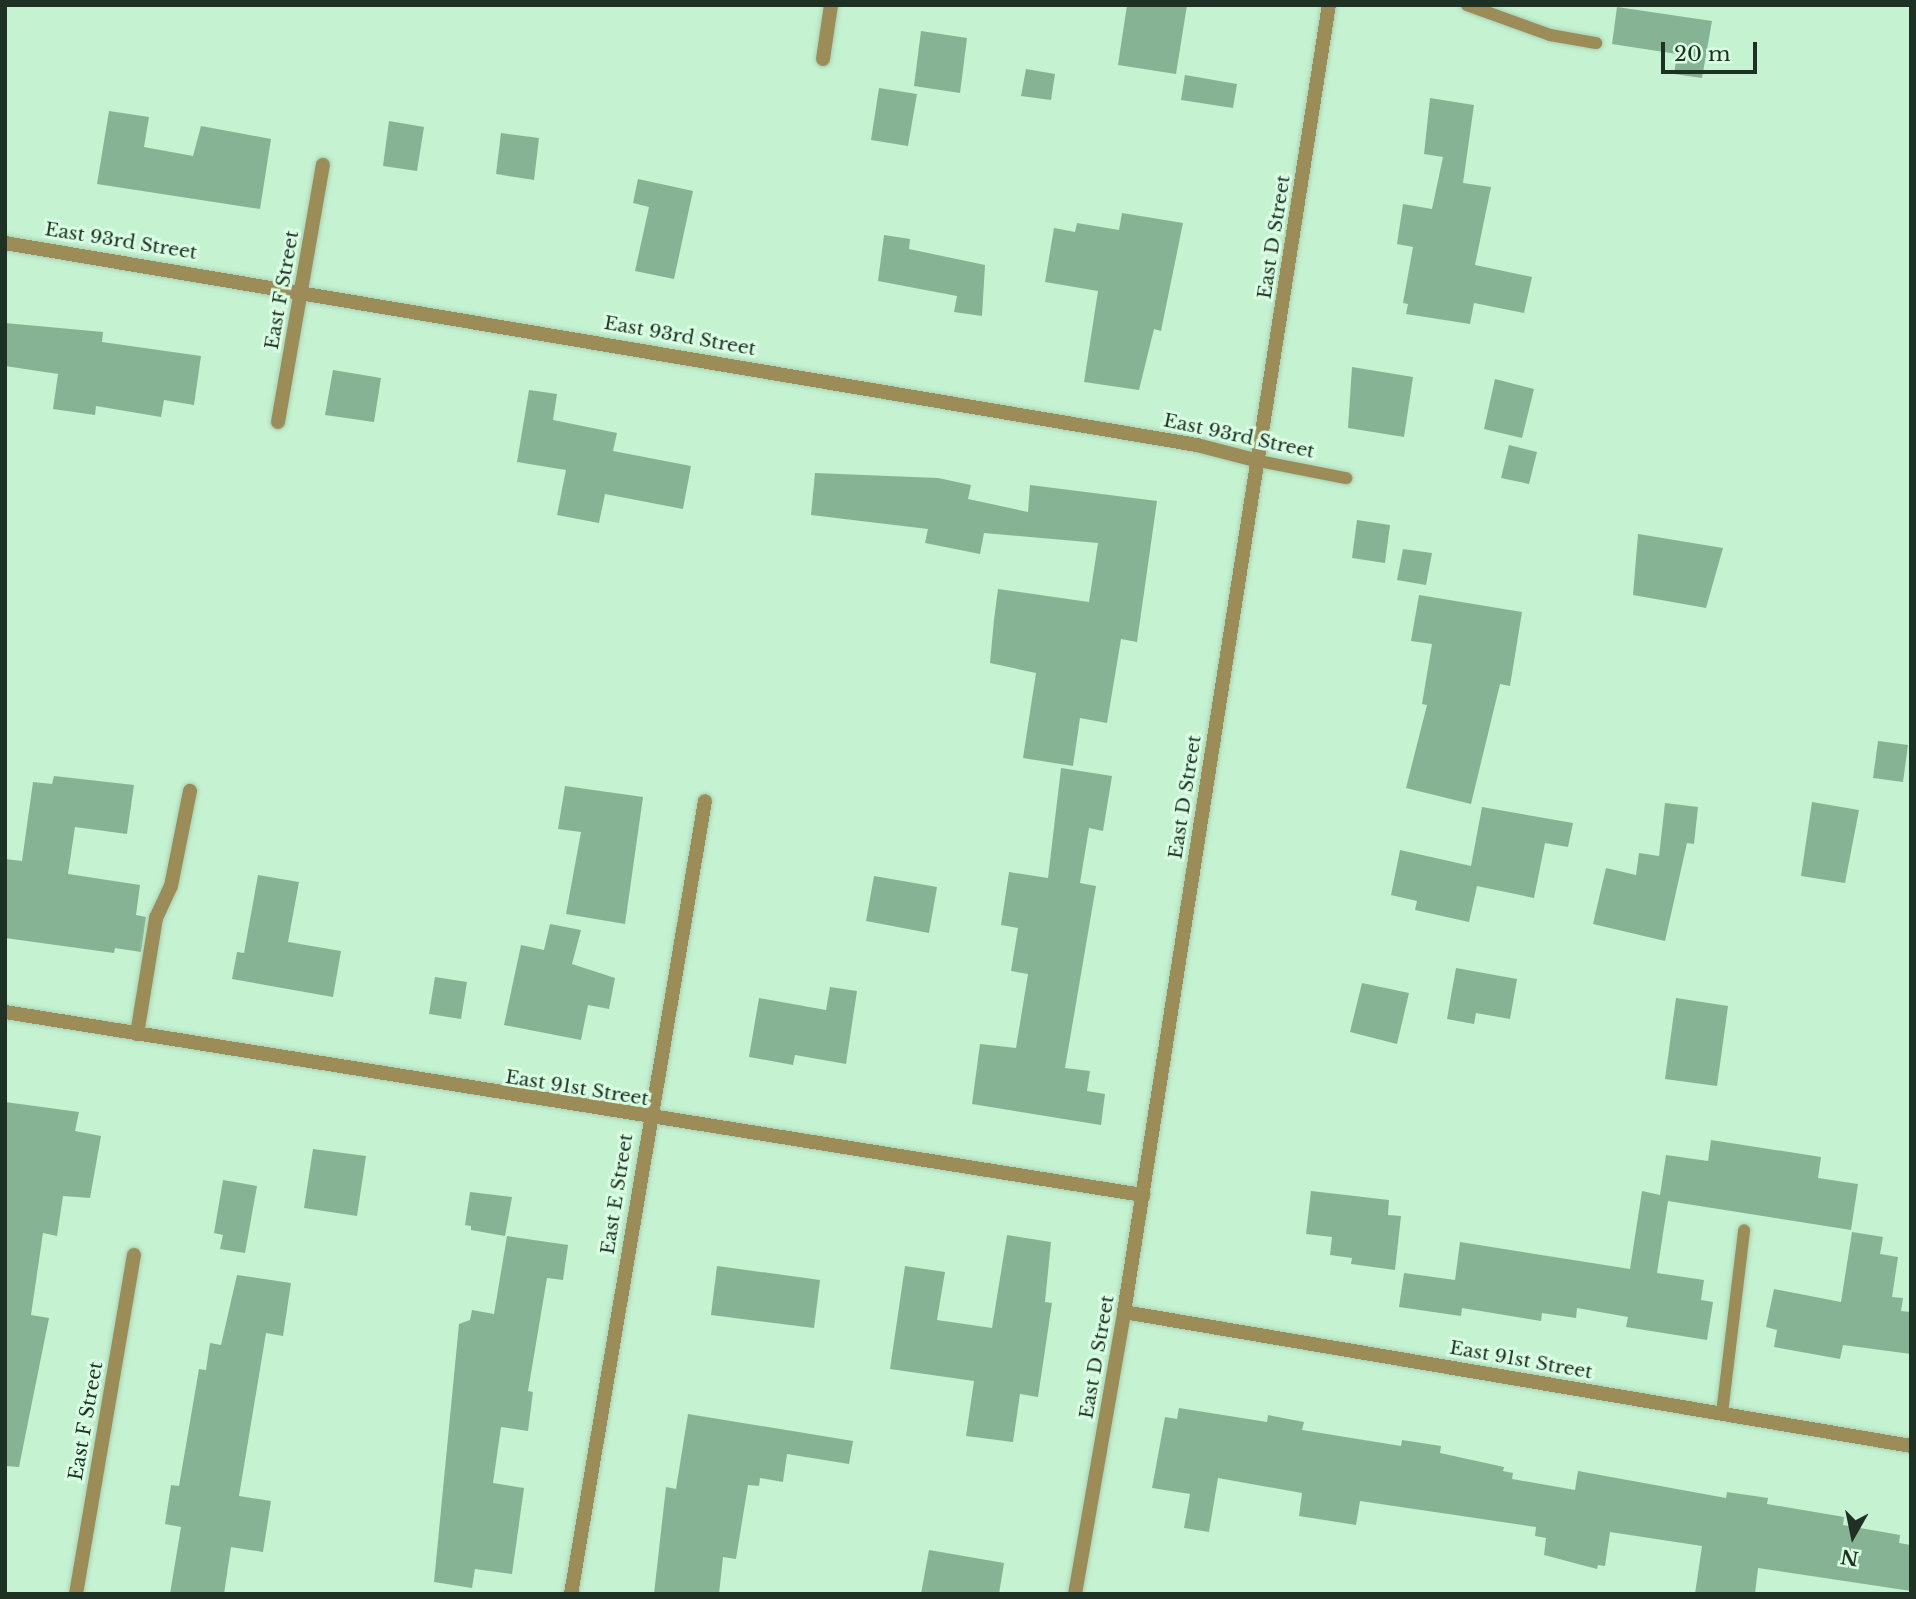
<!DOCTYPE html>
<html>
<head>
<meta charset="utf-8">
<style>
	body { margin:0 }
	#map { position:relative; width:1916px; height:1599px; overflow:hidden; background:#c5f3d2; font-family:"Libre Baskerville",serif }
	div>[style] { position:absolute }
	.building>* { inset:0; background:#86b393 }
	.roads { filter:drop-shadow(0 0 2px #a7d0b3) drop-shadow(0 0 2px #a7d0b3) }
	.lane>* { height:12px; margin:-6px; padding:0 6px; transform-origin:6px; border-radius:6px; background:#9c8c58 }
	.street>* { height:14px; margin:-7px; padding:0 7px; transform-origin:7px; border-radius:7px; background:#9c8c58 }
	span { translate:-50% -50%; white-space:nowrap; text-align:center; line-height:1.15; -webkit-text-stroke:6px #d9fee3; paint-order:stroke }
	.street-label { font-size:19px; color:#1f3125 }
	.frame { position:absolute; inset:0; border:7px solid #1f3125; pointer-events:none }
	.north { position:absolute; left:1818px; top:1501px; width:70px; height:70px; -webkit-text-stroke:5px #d9fee3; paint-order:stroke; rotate:189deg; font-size:19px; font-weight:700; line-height:28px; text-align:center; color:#1f3125 }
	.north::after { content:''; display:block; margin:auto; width:24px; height:32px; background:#1f3125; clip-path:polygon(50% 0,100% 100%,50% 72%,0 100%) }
	.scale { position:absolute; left:1661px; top:42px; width:96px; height:32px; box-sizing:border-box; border:4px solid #1f3125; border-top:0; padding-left:9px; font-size:21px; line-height:24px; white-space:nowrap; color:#1f3125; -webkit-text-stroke:5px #d9fee3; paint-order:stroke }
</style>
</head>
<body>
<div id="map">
	<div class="building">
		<div style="clip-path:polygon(1127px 5px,1187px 5px,1176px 74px,1118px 65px)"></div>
		<div style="clip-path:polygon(1617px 7px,1712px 21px,1702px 78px,1674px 74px,1677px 54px,1612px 44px)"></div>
		<div style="clip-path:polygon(921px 31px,967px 38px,960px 93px,914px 86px)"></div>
		<div style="clip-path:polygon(1026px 69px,1055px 74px,1051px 100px,1021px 96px)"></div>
		<div style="clip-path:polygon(1185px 75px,1237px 84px,1233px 108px,1181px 100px)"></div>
		<div style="clip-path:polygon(879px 88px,917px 94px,908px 146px,871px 140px)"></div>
		<div style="clip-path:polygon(1430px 98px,1474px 105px,1463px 183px,1491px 187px,1475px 265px,1532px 277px,1524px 313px,1474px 303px,1470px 324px,1406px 314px,1408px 304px,1403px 303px,1413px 247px,1397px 244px,1403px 204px,1432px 209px,1443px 157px,1424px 154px)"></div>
		<div style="clip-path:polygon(109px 111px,149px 117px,144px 147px,193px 156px,201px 126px,271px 139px,260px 209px,97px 184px)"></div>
		<div style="clip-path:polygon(389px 121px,424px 127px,417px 171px,383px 166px)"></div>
		<div style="clip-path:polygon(501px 133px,539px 138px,534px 180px,496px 174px)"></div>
		<div style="clip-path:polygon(638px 179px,693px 191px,674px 279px,635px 271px,649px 207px,633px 203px)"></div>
		<div style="clip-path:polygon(1122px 213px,1183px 223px,1161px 331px,1154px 329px,1139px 390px,1084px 382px,1098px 291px,1045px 282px,1054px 228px,1075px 232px,1077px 223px,1119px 230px)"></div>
		<div style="clip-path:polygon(884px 235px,910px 239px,909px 249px,985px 265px,982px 316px,954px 312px,957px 296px,878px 281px)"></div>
		<div style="clip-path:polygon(5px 323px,103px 332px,102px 342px,201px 356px,194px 405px,164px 400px,161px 417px,96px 406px,95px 415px,53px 409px,58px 374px,5px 366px)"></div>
		<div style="clip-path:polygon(1352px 367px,1413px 377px,1404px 437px,1348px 428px)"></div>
		<div style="clip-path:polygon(333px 370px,381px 378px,374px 422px,325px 415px)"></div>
		<div style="clip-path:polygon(1495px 379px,1534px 389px,1522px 438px,1484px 429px)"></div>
		<div style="clip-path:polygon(529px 390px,557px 394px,553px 420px,617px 433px,613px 451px,691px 466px,683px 509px,605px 494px,599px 523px,557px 515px,566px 470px,517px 462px)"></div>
		<div style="clip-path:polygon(1509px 445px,1537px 452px,1529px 484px,1501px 478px)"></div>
		<div style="clip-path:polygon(815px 473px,938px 478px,971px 485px,968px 499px,1028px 512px,1030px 485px,1157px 501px,1137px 642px,1121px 639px,1107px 723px,1080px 718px,1073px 766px,1023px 758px,1036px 673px,990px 663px,994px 620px,998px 589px,1089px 602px,1098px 543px,984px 533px,980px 554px,925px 543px,928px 529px,811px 515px)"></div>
		<div style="clip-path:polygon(1357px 520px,1390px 525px,1385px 563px,1352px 558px)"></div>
		<div style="clip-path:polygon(1638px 534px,1723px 548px,1706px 608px,1633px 595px)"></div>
		<div style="clip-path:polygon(1403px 549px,1432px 553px,1426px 585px,1397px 580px)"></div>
		<div style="clip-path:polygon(1419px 595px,1522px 612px,1510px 686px,1500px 684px,1471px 804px,1406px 788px,1427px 705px,1422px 704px,1432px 644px,1411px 641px)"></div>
		<div style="clip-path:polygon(1878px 741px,1908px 745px,1903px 782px,1873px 778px)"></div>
		<div style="clip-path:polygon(1061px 768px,1112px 776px,1103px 831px,1089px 828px,1080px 883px,1096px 886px,1065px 1068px,1090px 1071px,1087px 1091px,1105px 1094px,1101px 1125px,972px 1104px,980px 1044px,1016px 1048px,1028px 974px,1011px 971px,1018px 928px,1001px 925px,1009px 872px,1048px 878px)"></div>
		<div style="clip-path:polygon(54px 776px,134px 785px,127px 834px,75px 827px,68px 874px,140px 885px,136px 915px,146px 917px,141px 952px,115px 948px,114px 953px,5px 938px,5px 859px,22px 861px,33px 782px,52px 784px)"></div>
		<div style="clip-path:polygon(565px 786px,643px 797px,625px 924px,566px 914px,581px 832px,558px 829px)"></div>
		<div style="clip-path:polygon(1812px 802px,1859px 810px,1845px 883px,1801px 876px)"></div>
		<div style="clip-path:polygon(1665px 803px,1698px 807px,1694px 844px,1687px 843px,1665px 941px,1593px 924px,1606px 868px,1636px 875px,1639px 853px,1659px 856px)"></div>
		<div style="clip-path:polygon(1482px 807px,1573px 823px,1568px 847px,1545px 843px,1534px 898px,1477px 886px,1469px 922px,1415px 910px,1417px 901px,1391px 895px,1400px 850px,1471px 866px)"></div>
		<div style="clip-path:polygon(258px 875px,299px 882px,288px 942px,341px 951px,333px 997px,232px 979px,237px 952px,244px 953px)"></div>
		<div style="clip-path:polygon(874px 876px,937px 887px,929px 933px,866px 921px)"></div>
		<div style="clip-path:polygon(550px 924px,581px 930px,572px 964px,615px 978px,609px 1009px,588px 1005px,581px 1040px,504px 1025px,521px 945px,544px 950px)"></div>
		<div style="clip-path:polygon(1456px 968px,1517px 979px,1510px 1019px,1476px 1013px,1474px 1024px,1447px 1019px)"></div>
		<div style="clip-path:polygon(435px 977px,467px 982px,461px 1019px,429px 1014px)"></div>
		<div style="clip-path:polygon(1362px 983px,1409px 993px,1397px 1044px,1350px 1032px)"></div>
		<div style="clip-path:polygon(830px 987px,857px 991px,846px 1064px,795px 1055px,793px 1065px,749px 1057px,759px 998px,826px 1010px)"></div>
		<div style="clip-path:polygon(1676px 998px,1728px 1006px,1717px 1086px,1665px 1079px)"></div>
		<div style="clip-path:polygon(5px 1102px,79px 1112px,75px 1131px,101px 1136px,90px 1198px,63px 1196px,57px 1236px,43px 1233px,31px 1315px,49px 1318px,19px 1467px,5px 1466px)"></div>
		<div style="clip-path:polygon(1711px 1140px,1821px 1157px,1818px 1178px,1858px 1184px,1851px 1230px,1668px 1201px,1657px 1273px,1704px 1280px,1701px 1300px,1713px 1302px,1707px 1340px,1626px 1327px,1628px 1317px,1577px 1308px,1576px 1318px,1542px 1313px,1541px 1321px,1462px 1308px,1461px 1316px,1399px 1307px,1404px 1273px,1455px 1280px,1460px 1242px,1630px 1269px,1642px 1191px,1660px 1195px,1666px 1155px,1708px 1161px)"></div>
		<div style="clip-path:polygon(313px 1149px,366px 1156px,357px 1216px,304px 1208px)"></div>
		<div style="clip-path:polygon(223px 1180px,257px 1186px,245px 1253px,220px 1249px,223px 1235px,214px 1233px)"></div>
		<div style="clip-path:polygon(1311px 1191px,1389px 1200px,1388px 1215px,1401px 1216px,1395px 1270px,1351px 1264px,1352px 1258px,1330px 1255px,1332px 1237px,1306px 1234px)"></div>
		<div style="clip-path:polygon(470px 1192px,512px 1197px,505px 1236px,471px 1230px,471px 1226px,465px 1225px)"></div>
		<div style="clip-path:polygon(1852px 1232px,1883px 1237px,1880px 1254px,1898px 1257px,1892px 1297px,1903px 1298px,1901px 1311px,1911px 1312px,1911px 1354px,1843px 1345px,1840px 1359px,1774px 1347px,1777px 1330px,1766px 1327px,1774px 1289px,1841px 1302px)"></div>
		<div style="clip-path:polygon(1007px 1235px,1051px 1242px,1045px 1302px,1052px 1303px,1038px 1397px,1020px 1394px,1013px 1442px,966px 1436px,974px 1381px,890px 1369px,905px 1266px,945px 1272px,937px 1320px,992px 1328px)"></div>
		<div style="clip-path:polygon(507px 1236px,568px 1245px,563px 1280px,547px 1278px,528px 1391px,533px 1392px,528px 1431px,501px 1427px,493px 1483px,524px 1488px,512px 1574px,475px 1569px,472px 1588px,434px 1582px,459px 1324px,470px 1320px,472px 1310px,494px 1314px)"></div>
		<div style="clip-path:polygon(717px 1266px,820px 1280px,814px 1328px,711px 1315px)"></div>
		<div style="clip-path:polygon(237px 1275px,291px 1283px,283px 1336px,266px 1333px,239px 1496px,271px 1501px,263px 1552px,231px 1547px,224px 1594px,170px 1594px,181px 1527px,165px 1524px,171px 1485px,179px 1486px,199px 1369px,206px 1370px,210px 1343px,221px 1345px)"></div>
		<div style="clip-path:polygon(1179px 1408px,1267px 1422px,1268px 1415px,1304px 1422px,1302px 1430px,1401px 1446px,1402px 1440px,1441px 1446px,1440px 1453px,1504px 1467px,1503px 1471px,1513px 1473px,1512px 1479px,1575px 1490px,1578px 1471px,1726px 1498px,1727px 1492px,1768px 1498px,1767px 1504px,1844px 1517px,1843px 1525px,1900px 1535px,1899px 1543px,1911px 1545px,1911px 1591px,1758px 1568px,1755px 1594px,1695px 1594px,1702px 1546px,1610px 1532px,1605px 1566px,1598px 1565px,1597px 1569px,1544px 1555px,1546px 1538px,1535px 1536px,1536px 1527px,1360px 1501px,1356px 1525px,1299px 1516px,1302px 1493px,1218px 1478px,1209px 1532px,1184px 1528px,1190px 1494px,1152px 1488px,1165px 1417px,1177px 1419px)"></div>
		<div style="clip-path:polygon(688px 1414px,853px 1441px,849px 1464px,787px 1454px,783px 1482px,760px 1478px,759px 1486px,748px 1485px,736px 1559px,723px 1557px,719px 1594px,654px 1594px,666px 1487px,676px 1489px)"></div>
		<div style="clip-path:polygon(929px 1550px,1004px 1563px,999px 1594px,921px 1594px)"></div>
	</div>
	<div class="roads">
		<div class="lane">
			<div style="left:1467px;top:5px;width:88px;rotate:19.9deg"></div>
			<div style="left:1550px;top:35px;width:47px;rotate:9.9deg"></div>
			<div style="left:1259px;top:461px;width:89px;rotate:11.1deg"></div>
			<div style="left:1722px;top:1413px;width:184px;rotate:-83.1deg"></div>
		</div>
		<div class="street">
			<div style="left:823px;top:59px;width:55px;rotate:-81.6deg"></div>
			<div style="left:5px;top:243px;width:1209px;rotate:9.62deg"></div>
			<div style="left:1197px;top:445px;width:64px;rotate:14.5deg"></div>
			<div style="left:278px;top:422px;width:261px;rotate:-80.1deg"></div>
			<div style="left:5px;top:1012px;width:1153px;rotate:9.14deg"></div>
			<div style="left:137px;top:1034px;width:118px;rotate:-80.7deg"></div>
			<div style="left:156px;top:918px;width:35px;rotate:-65deg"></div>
			<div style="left:171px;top:886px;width:97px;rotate:-78.7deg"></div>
			<div style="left:1124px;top:1312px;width:798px;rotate:9.66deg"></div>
			<div style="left:76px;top:1594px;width:344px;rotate:-80.3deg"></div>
			<div style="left:571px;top:1594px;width:804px;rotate:-80.41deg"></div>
			<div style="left:1075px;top:1594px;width:286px;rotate:-80.1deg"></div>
			<div style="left:1124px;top:1312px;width:1323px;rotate:-81.09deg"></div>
		</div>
	</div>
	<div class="street-label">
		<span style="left:1274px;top:237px;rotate:-81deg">East D Street</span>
		<span style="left:121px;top:241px;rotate:9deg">East 93rd Street</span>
		<span style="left:282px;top:290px;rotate:-80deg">East F Street</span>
		<span style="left:680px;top:336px;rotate:10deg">East 93rd Street</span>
		<span style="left:1239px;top:436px;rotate:12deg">East 93rd Street</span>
		<span style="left:1185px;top:797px;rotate:-81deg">East D Street</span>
		<span style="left:577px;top:1088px;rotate:9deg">East 91st Street</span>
		<span style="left:617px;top:1194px;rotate:-81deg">East E Street</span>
		<span style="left:1097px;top:1357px;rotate:-80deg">East D Street</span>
		<span style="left:1521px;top:1360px;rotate:10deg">East 91st Street</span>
		<span style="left:86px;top:1421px;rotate:-80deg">East F Street</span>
	</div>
	<div class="frame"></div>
	<div class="north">N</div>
	<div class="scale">20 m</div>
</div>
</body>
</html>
